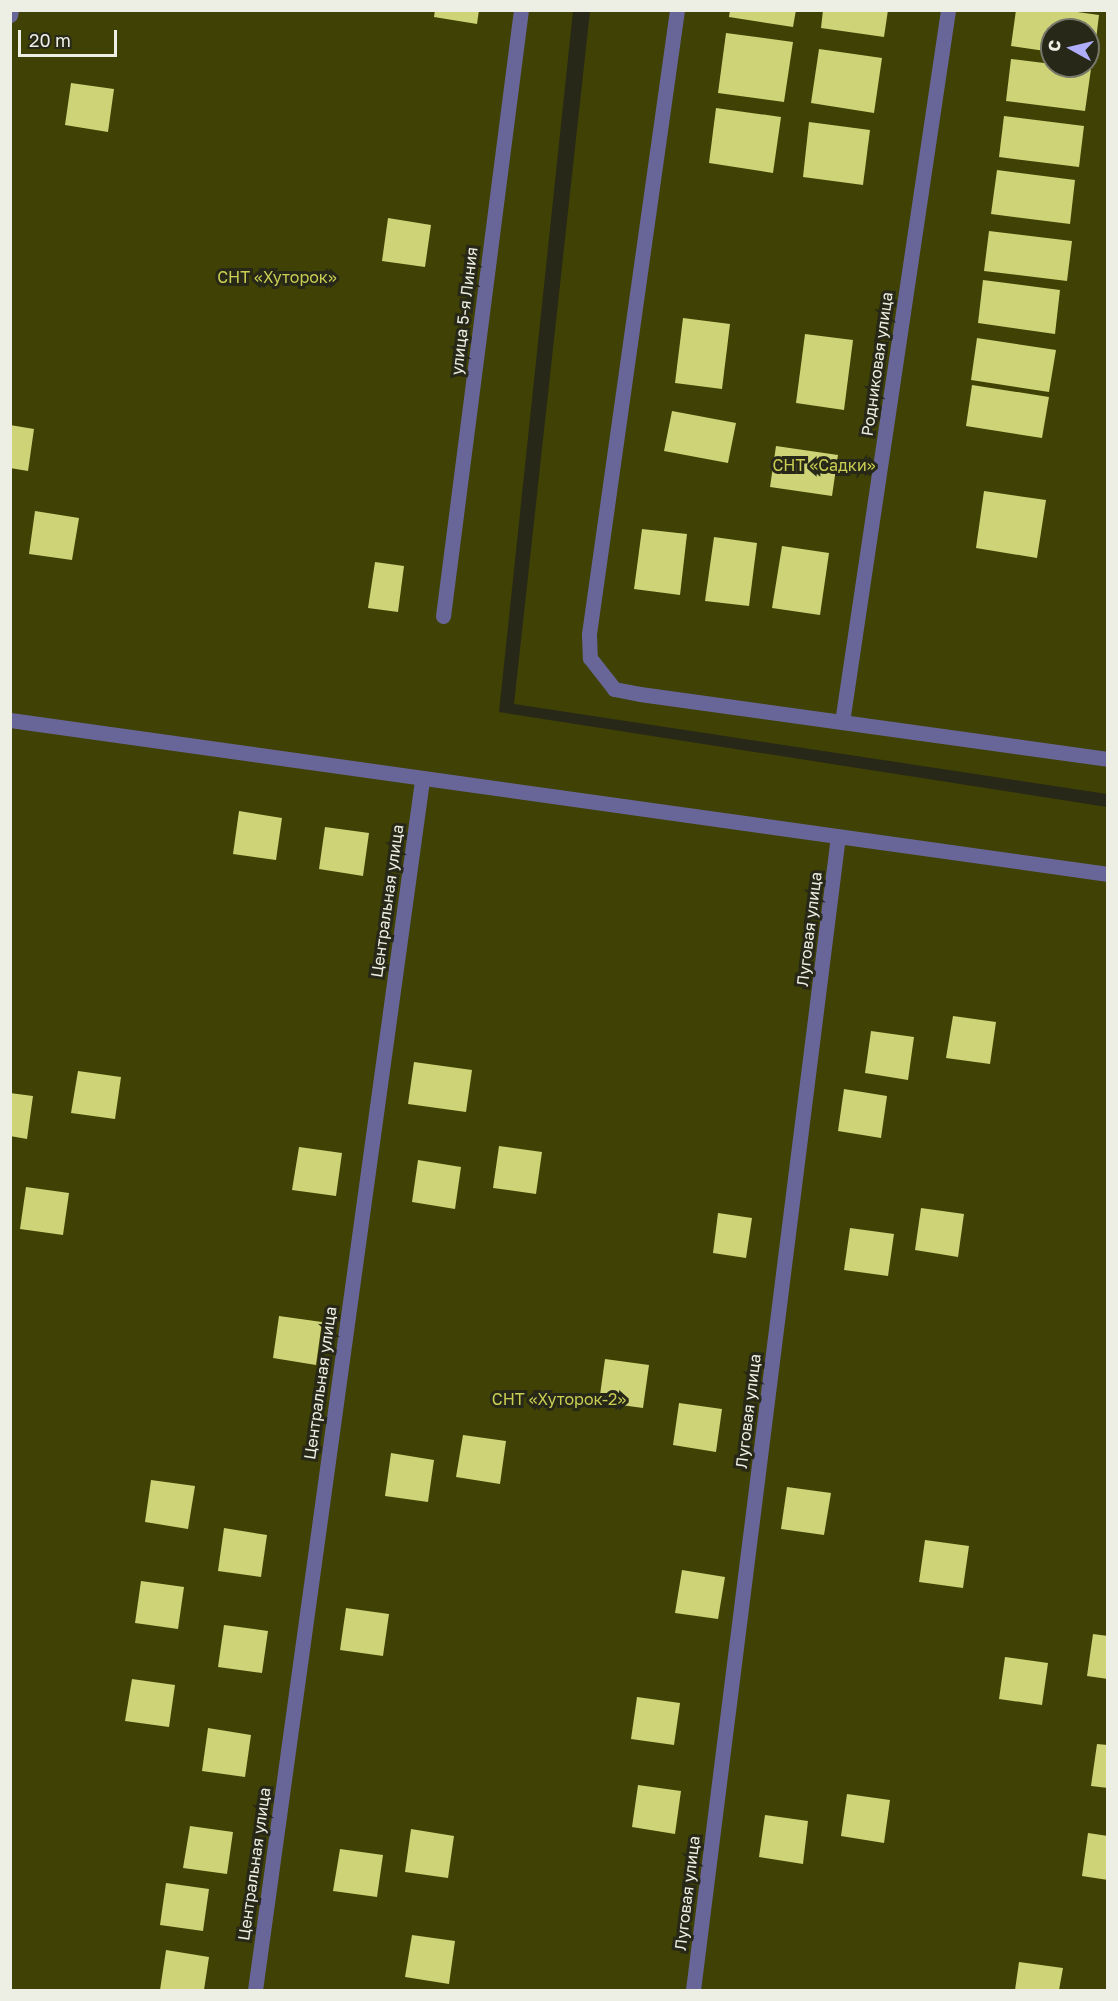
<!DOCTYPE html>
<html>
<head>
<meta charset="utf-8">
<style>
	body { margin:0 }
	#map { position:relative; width:1118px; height:2001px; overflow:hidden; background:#272818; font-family:"Golos Text",sans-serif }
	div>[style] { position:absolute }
	.green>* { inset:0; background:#404105 }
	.building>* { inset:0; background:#cdd376 }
	.minor>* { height:15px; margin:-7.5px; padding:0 7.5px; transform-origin:7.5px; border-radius:7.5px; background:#686699 }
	span { translate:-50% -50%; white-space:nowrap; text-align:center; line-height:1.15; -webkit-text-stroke:6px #272818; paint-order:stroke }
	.park-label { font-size:16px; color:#cacf53 }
	.street-label { font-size:16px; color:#eeefe4 }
	.frame { position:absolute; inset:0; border:12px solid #eeefe4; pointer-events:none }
	.north { position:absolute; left:1040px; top:18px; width:60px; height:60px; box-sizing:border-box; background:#272818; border:2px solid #77786a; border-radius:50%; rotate:278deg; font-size:16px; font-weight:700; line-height:24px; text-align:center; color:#eeefe4 }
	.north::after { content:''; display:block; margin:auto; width:21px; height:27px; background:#b0aefa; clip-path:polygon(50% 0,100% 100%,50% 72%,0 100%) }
	.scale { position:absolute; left:18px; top:30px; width:99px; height:27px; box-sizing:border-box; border:3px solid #eeefe4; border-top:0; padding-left:8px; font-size:18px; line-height:21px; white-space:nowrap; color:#eeefe4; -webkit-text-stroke:4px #272818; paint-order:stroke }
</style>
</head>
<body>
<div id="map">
	<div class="green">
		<div style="clip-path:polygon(11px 11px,573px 11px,499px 712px,1107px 807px,1107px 1990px,11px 1990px)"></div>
		<div style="clip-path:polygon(evenodd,590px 11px,1107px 11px,1107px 794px,514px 704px,590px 11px,1052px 30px,1088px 30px,1088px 66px,1052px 66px,1052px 30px)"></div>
	</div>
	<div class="building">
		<div style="clip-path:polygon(435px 10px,479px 10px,477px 24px,434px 17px)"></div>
		<div style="clip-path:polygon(730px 10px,796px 10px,793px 27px,729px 17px)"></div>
		<div style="clip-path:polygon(823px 10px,888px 10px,884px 37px,821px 28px)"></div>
		<div style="clip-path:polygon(1016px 10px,1063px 10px,1099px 15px,1094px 57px,1088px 57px,1088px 30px,1052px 30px,1052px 52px,1011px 46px)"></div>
		<div style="clip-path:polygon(726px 33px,793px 42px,784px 102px,718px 93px)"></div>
		<div style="clip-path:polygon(819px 49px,882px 58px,874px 113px,811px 103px)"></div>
		<div style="clip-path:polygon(1011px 59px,1052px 64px,1052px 66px,1091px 69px,1085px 111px,1006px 101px)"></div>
		<div style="clip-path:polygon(71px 83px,114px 89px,108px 132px,65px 125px)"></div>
		<div style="clip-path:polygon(716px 108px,781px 117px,773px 173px,709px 163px)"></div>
		<div style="clip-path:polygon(1004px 116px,1084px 126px,1079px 167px,999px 157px)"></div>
		<div style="clip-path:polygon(809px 122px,870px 130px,863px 185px,803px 177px)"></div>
		<div style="clip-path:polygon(997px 170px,1075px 180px,1070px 224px,991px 214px)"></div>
		<div style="clip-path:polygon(388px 218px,431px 225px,425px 267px,382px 261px)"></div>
		<div style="clip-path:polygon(989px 231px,1072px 241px,1067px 281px,984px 271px)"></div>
		<div style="clip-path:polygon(983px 280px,1060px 290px,1055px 334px,978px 323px)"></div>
		<div style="clip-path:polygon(683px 318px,730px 324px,722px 389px,675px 383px)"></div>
		<div style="clip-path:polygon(805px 334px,853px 340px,844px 410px,796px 403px)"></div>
		<div style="clip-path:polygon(977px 338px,1056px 350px,1049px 392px,971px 380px)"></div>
		<div style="clip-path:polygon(972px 385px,1049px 397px,1042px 438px,966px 426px)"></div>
		<div style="clip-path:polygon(672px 411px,736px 423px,728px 463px,664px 451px)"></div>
		<div style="clip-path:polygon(10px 425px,34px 429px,28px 471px,10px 468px)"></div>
		<div style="clip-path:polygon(776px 446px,838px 455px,832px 496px,770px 487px)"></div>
		<div style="clip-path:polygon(984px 491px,1046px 500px,1037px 558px,976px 548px)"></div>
		<div style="clip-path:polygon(35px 511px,79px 518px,72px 560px,29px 554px)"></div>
		<div style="clip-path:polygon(642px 529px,687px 534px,680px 595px,634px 589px)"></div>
		<div style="clip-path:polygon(714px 537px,757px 543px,749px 606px,705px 601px)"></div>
		<div style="clip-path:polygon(782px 546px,829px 553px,820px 615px,772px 608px)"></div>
		<div style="clip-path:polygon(375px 562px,404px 566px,398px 612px,368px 608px)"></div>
		<div style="clip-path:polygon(239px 811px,282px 818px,276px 860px,233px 854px)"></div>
		<div style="clip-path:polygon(325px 827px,369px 833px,363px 876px,319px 869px)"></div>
		<div style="clip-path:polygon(953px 1016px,996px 1022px,990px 1064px,946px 1058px)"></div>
		<div style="clip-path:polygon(871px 1031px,914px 1037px,908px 1080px,865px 1073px)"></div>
		<div style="clip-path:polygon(414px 1062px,472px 1070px,466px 1112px,408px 1104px)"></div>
		<div style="clip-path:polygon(78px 1071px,121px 1077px,115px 1119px,71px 1113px)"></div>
		<div style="clip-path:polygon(844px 1089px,887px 1096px,881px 1138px,838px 1131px)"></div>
		<div style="clip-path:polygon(10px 1093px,33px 1096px,27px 1139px,10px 1136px)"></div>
		<div style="clip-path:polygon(499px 1146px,542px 1152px,536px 1194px,493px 1188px)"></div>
		<div style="clip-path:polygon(299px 1147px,342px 1153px,336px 1196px,292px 1190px)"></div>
		<div style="clip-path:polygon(418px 1160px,461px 1167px,455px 1209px,412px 1202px)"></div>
		<div style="clip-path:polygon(26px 1187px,69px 1193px,63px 1235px,20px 1229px)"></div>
		<div style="clip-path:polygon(921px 1208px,964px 1214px,958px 1257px,915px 1250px)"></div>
		<div style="clip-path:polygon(718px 1213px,752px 1218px,746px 1258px,713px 1253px)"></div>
		<div style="clip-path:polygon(850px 1228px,894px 1234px,888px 1276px,844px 1270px)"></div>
		<div style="clip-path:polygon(279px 1316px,322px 1322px,316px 1365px,273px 1358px)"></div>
		<div style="clip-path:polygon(605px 1359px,649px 1365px,643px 1408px,599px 1402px)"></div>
		<div style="clip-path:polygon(679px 1403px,722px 1409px,716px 1452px,673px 1445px)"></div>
		<div style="clip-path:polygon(463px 1435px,506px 1441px,500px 1484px,456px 1477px)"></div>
		<div style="clip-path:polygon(391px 1453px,434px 1460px,428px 1502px,385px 1496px)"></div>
		<div style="clip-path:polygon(151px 1480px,195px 1486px,188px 1529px,145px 1522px)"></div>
		<div style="clip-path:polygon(787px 1487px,831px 1493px,824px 1535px,781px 1529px)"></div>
		<div style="clip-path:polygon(224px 1528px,267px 1535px,261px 1577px,218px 1571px)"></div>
		<div style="clip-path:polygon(925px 1540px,969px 1546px,963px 1588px,919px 1582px)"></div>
		<div style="clip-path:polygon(682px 1570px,725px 1577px,718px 1619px,675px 1613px)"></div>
		<div style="clip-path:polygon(141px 1581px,184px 1587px,178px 1629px,135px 1623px)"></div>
		<div style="clip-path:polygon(346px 1608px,389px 1614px,383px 1656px,340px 1650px)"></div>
		<div style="clip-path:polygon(224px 1625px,268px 1631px,262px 1673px,218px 1667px)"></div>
		<div style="clip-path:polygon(1093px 1634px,1108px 1636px,1108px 1679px,1087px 1676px)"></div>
		<div style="clip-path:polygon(1005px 1657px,1048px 1663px,1042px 1705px,999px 1699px)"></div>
		<div style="clip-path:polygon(132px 1679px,175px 1685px,169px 1727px,125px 1721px)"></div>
		<div style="clip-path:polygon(637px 1697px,680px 1703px,674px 1745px,631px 1739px)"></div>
		<div style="clip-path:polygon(208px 1728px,251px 1735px,245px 1777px,202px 1771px)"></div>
		<div style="clip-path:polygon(1097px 1744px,1108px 1745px,1108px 1788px,1091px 1786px)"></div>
		<div style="clip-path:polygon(638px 1785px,681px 1791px,675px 1834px,632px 1827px)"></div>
		<div style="clip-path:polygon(847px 1794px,890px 1800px,884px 1843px,841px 1836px)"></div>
		<div style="clip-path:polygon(765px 1815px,808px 1821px,803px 1864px,759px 1857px)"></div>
		<div style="clip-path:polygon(190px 1826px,233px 1832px,227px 1874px,183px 1868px)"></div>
		<div style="clip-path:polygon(411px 1829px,454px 1836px,448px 1878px,405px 1872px)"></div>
		<div style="clip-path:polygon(1088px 1833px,1108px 1836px,1108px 1880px,1082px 1876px)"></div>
		<div style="clip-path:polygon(340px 1849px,383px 1855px,377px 1897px,333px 1891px)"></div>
		<div style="clip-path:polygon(166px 1883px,209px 1889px,203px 1931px,160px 1925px)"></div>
		<div style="clip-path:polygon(412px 1935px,455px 1941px,449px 1984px,405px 1977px)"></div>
		<div style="clip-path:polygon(166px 1950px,209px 1957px,204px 1990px,160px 1990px)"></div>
		<div style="clip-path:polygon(1019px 1962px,1063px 1968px,1059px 1990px,1015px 1990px)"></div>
	</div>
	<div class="minor">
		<div style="left:677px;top:10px;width:630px;rotate:98.03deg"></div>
		<div style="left:589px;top:634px;width:24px;rotate:88deg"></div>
		<div style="left:590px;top:658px;width:39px;rotate:52deg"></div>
		<div style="left:614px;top:689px;width:26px;rotate:11deg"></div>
		<div style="left:640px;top:694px;width:472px;rotate:7.9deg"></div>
		<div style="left:10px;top:15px;width:5px;rotate:-79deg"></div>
		<div style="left:443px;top:616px;width:611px;rotate:-82.67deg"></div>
		<div style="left:10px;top:720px;width:1109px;rotate:7.98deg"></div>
		<div style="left:842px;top:722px;width:720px;rotate:-81.53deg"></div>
		<div style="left:255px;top:1990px;width:1221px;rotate:-82.14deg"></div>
		<div style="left:693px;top:1990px;width:1163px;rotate:-82.84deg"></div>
	</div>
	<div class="park-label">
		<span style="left:277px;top:277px">СНТ «Хуторок»</span>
		<span style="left:824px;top:465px">СНТ «Садки»</span>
		<span style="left:559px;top:1399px">СНТ «Хуторок-2»</span>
	</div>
	<div class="street-label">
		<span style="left:464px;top:311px;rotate:-83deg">улица 5-я Линия</span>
		<span style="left:877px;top:364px;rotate:-82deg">Родниковая улица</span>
		<span style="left:387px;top:901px;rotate:-82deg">Центральная улица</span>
		<span style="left:809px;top:929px;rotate:-83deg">Луговая улица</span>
		<span style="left:320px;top:1383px;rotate:-82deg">Центральная улица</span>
		<span style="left:748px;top:1411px;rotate:-83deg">Луговая улица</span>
		<span style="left:254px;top:1864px;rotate:-82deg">Центральная улица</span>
		<span style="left:687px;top:1893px;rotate:-83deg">Луговая улица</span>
	</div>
	<div class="frame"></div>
	<div class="north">С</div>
	<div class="scale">20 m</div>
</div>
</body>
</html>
